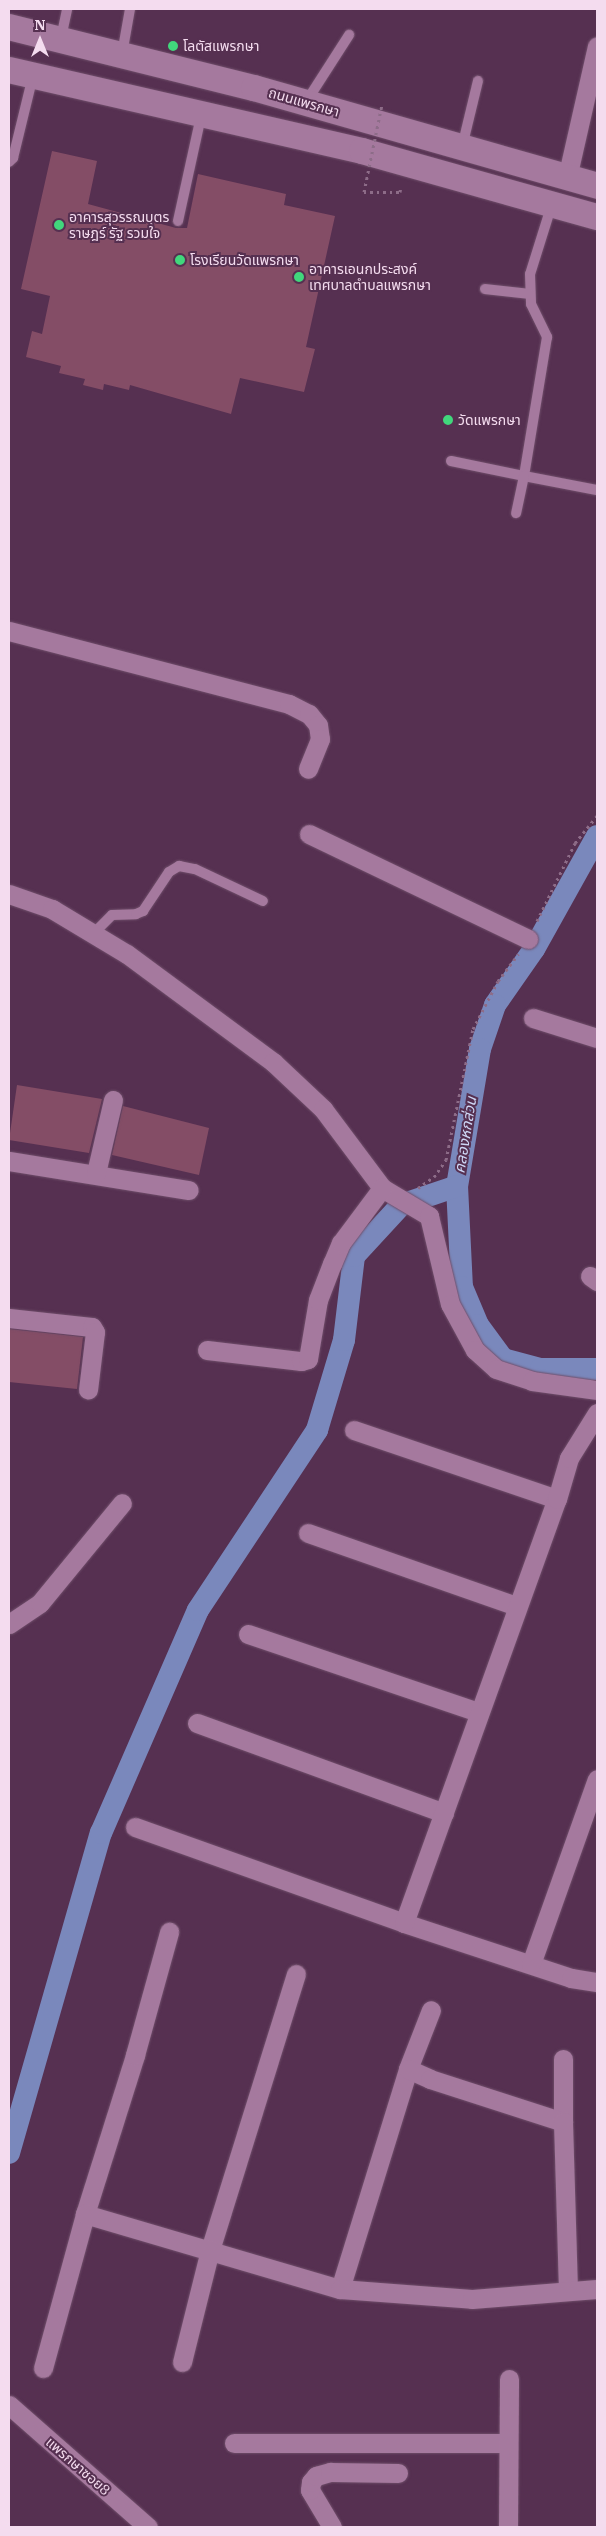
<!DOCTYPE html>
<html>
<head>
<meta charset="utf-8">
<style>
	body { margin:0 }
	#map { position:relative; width:606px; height:2536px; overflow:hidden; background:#563051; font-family:"IBM Plex Serif","Noto Sans Thai",serif }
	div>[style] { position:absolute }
	.canal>* { height:22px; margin:-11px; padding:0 11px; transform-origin:11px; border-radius:11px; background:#7a88bc }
	.building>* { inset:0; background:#844d66 }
	.path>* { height:3px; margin-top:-1.5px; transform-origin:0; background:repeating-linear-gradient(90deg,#8d6c88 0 2.5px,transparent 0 6.5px) }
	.roads { filter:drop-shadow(0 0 1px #6f4e6a) drop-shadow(0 0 1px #6f4e6a) }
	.lane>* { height:10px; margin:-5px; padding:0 5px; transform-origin:5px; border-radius:5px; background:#a5799e }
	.street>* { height:19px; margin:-9.5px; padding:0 9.5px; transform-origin:9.5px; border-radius:9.5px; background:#a5799e }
	.secondary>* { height:26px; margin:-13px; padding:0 13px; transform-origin:13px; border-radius:13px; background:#a5799e }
	.path-bridge>* { height:3px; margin-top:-1.5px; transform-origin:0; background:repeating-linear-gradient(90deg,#8d6c88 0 2.5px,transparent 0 6.5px) }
	.dots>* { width:14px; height:14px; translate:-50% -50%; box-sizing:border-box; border:2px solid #563051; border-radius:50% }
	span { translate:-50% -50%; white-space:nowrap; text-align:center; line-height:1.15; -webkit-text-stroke:4px #563051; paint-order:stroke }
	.poi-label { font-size:14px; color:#f4dcef }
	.left { translate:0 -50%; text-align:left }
	.street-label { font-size:14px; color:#f4dcef }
	.water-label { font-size:15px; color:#ced7f6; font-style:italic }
	.frame { position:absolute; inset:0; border:10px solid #f4dcef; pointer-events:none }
	.north { position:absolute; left:15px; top:15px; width:50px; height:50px; -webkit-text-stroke:4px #563051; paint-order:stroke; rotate:0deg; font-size:14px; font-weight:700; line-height:20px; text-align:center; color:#f4dcef }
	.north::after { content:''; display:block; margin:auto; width:18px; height:22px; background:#f4dcef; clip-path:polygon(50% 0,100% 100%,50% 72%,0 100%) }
</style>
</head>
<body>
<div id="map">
	<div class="canal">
		<div style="left:597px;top:836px;width:129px;rotate:119.1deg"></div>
		<div style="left:534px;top:949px;width:68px;rotate:124.9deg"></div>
		<div style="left:495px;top:1005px;width:46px;rotate:108.8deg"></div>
		<div style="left:480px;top:1049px;width:139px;rotate:99.5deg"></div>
		<div style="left:457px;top:1186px;width:101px;rotate:87.2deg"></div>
		<div style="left:462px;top:1287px;width:41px;rotate:67.2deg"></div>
		<div style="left:478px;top:1325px;width:42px;rotate:53.7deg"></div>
		<div style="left:503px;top:1359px;width:39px;rotate:15deg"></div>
		<div style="left:541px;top:1369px;width:56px"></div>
		<div style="left:9px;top:2153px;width:333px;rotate:-74deg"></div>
		<div style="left:101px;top:1833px;width:243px;rotate:-66.5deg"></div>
		<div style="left:198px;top:1610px;width:216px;rotate:-56.5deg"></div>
		<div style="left:317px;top:1430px;width:94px;rotate:-73.3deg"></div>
		<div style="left:344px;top:1340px;width:85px;rotate:-83.2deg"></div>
		<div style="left:354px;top:1256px;width:69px;rotate:-47.3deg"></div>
		<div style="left:401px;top:1205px;width:59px;rotate:-18.7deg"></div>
	</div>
	<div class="building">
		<div style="clip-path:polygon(52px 151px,97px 161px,88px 204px,176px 228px,187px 228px,198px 174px,286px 194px,284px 205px,335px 216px,306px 347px,315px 349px,304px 392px,240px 378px,231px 414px,130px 385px,129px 390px,104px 384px,103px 390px,83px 385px,85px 379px,59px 373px,61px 366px,26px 357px,32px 331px,42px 334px,50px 296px,21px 289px)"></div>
		<div style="clip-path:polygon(17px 1085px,102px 1099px,89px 1153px,9px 1140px)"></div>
		<div style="clip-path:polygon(123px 1106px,209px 1128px,199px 1175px,112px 1155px)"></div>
		<div style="clip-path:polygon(9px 1329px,83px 1337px,77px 1389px,9px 1382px)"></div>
	</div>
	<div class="path">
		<div style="left:364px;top:192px;width:36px"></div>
		<div style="left:400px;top:192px;width:6px;rotate:-81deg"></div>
		<div style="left:537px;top:921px;width:87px;rotate:-64deg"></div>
		<div style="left:575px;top:843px;width:35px;rotate:-51deg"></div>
		<div style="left:418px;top:1188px;width:19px;rotate:-35deg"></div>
		<div style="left:434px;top:1177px;width:21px;rotate:-55deg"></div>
		<div style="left:446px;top:1160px;width:134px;rotate:-78.4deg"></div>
		<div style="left:473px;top:1029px;width:54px;rotate:-62.5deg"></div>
		<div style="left:498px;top:981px;width:34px;rotate:-53deg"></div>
	</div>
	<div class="roads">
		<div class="lane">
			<div style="left:61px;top:38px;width:30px;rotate:-78deg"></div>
			<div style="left:122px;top:54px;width:46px;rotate:-79.9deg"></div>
			<div style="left:306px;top:102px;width:80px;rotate:-57.3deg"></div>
			<div style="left:462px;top:147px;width:68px;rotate:-76.4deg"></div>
			<div style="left:9px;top:162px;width:6px;rotate:-45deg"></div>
			<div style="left:13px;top:158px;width:84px;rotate:-76.3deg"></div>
			<div style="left:552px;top:204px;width:73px;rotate:107.4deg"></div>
			<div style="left:530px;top:274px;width:30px;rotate:88deg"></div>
			<div style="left:531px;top:304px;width:37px;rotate:64deg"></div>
			<div style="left:547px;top:337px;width:141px;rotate:99.4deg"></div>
			<div style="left:524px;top:476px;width:74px;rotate:10.9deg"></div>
			<div style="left:178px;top:221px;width:107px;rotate:-77.6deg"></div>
			<div style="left:485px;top:289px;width:45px;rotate:6.3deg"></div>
			<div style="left:451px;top:461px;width:75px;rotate:11.6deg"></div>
			<div style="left:524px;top:476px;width:38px;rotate:102deg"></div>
			<div style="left:93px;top:934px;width:27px;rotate:-45deg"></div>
			<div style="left:112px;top:915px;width:24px;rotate:-2deg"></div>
			<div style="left:136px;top:914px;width:8px;rotate:-23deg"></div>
			<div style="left:143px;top:911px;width:47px;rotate:-56.3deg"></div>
			<div style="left:169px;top:872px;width:12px;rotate:-31deg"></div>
			<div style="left:179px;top:866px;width:16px;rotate:11deg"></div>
			<div style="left:195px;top:869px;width:75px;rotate:25.2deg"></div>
		</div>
		<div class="street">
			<div style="left:567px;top:178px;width:135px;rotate:-77.2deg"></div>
			<div style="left:9px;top:631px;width:289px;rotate:14.6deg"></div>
			<div style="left:289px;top:704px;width:22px;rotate:27deg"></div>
			<div style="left:309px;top:714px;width:14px;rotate:51deg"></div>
			<div style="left:318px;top:725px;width:14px;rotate:82deg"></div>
			<div style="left:320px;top:739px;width:32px;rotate:112deg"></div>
			<div style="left:309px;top:834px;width:243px;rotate:25.6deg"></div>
			<div style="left:9px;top:894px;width:46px;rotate:19.2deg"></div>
			<div style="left:52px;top:909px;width:87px;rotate:31deg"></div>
			<div style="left:127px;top:954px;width:182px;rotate:36.5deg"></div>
			<div style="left:273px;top:1062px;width:69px;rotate:43.2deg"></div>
			<div style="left:323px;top:1109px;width:99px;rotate:53.2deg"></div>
			<div style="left:382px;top:1188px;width:55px;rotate:30.8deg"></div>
			<div style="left:429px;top:1216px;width:90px;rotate:76.6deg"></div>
			<div style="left:450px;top:1304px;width:52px;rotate:61.5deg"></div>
			<div style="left:475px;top:1350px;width:28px;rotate:42deg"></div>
			<div style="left:496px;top:1369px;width:38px;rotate:18deg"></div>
			<div style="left:532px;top:1381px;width:66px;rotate:7.9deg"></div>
			<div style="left:533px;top:1018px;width:67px;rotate:17.4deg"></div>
			<div style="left:9px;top:1161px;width:182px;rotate:9.2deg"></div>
			<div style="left:96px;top:1173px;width:75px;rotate:-76.9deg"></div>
			<div style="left:590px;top:1276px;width:9px;rotate:36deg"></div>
			<div style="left:9px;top:1318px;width:83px;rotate:6.2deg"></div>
			<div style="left:92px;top:1327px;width:6px;rotate:59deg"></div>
			<div style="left:95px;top:1332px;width:58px;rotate:96.9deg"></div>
			<div style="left:207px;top:1350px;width:95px;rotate:6.7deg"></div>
			<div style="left:301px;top:1361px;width:7px;rotate:-16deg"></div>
			<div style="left:308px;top:1359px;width:60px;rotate:-80.4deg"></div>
			<div style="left:318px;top:1300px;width:39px;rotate:-69deg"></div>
			<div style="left:332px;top:1264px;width:23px;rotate:-67deg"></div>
			<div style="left:341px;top:1243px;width:69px;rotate:-53.3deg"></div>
			<div style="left:354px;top:1430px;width:214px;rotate:18.8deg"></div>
			<div style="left:308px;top:1533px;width:220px;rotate:19.3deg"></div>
			<div style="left:9px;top:1624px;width:37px;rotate:-34deg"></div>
			<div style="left:40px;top:1603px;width:129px;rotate:-50.6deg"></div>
			<div style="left:248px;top:1634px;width:243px;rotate:18.7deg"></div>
			<div style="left:197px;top:1723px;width:263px;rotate:20deg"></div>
			<div style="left:135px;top:1827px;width:286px;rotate:19.6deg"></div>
			<div style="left:404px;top:1923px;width:176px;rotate:18.2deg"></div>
			<div style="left:571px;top:1978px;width:26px;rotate:9deg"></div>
			<div style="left:404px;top:1923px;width:451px;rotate:-70.2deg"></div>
			<div style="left:557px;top:1499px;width:43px;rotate:-73.7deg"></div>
			<div style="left:569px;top:1458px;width:53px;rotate:-58.1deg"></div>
			<div style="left:531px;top:1964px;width:196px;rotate:-70.4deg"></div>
			<div style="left:408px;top:2069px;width:63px;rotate:-68.7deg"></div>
			<div style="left:563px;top:2122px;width:63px;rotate:-90deg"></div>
			<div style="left:85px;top:2214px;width:167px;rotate:-72.5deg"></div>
			<div style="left:135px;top:2055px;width:128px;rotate:-74.5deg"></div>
			<div style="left:340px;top:2289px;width:230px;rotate:-72.8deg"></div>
			<div style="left:408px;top:2069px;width:24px;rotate:24deg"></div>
			<div style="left:430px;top:2079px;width:140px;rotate:17.9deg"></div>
			<div style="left:563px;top:2122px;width:168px;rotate:88.3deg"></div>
			<div style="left:182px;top:2362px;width:115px;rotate:-76deg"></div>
			<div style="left:210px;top:2250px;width:289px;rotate:-72.7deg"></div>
			<div style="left:43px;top:2368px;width:160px;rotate:-74.7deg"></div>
			<div style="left:85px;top:2214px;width:266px;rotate:16.4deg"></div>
			<div style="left:340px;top:2289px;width:132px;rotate:4.3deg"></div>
			<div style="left:472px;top:2299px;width:125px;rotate:-4.6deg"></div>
			<div style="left:9px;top:2405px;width:185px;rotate:41.3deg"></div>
			<div style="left:234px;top:2443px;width:273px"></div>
			<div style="left:332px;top:2527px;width:43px;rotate:-120.7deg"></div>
			<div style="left:310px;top:2490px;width:8px;rotate:-83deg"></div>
			<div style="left:311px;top:2482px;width:8px;rotate:-50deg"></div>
			<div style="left:316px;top:2476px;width:15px;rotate:-16deg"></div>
			<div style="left:330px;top:2472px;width:68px;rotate:0.8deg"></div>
			<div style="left:508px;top:2527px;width:148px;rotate:-89.6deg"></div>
		</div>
		<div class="secondary">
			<div style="left:9px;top:27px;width:252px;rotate:14deg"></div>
			<div style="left:254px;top:88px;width:357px;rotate:15.9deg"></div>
			<div style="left:9px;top:70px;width:362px;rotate:12.9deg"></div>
			<div style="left:362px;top:151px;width:244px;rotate:15.7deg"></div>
		</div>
	</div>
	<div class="path-bridge">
		<div style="left:364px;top:192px;width:90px;rotate:-78.4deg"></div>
	</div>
	<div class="dots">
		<div style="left:173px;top:46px;background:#41d77c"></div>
		<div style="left:59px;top:225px;background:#41d77c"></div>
		<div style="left:180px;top:260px;background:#41d77c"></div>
		<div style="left:299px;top:277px;background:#41d77c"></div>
		<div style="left:448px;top:420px;background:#41d77c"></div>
	</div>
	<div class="poi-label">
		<span class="left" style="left:183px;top:46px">โลตัสแพรกษา</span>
		<span class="left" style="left:69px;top:225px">อาคารสุวรรณบุตร<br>ราษฎร์ รัฐ รวมใจ</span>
		<span class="left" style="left:190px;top:260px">โรงเรียนวัดแพรกษา</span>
		<span class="left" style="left:309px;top:277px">อาคารเอนกประสงค์<br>เทศบาลตำบลแพรกษา</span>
		<span class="left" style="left:458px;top:420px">วัดแพรกษา</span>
	</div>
	<div class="street-label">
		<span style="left:304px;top:102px;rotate:16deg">ถนนแพรกษา</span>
		<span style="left:78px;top:2466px;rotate:41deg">แพรกษาซอย8</span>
	</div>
	<div class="water-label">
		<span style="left:465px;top:1135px;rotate:-81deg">คลองหกส่วน</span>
	</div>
	<div class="frame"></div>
	<div class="north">N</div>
</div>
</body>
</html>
